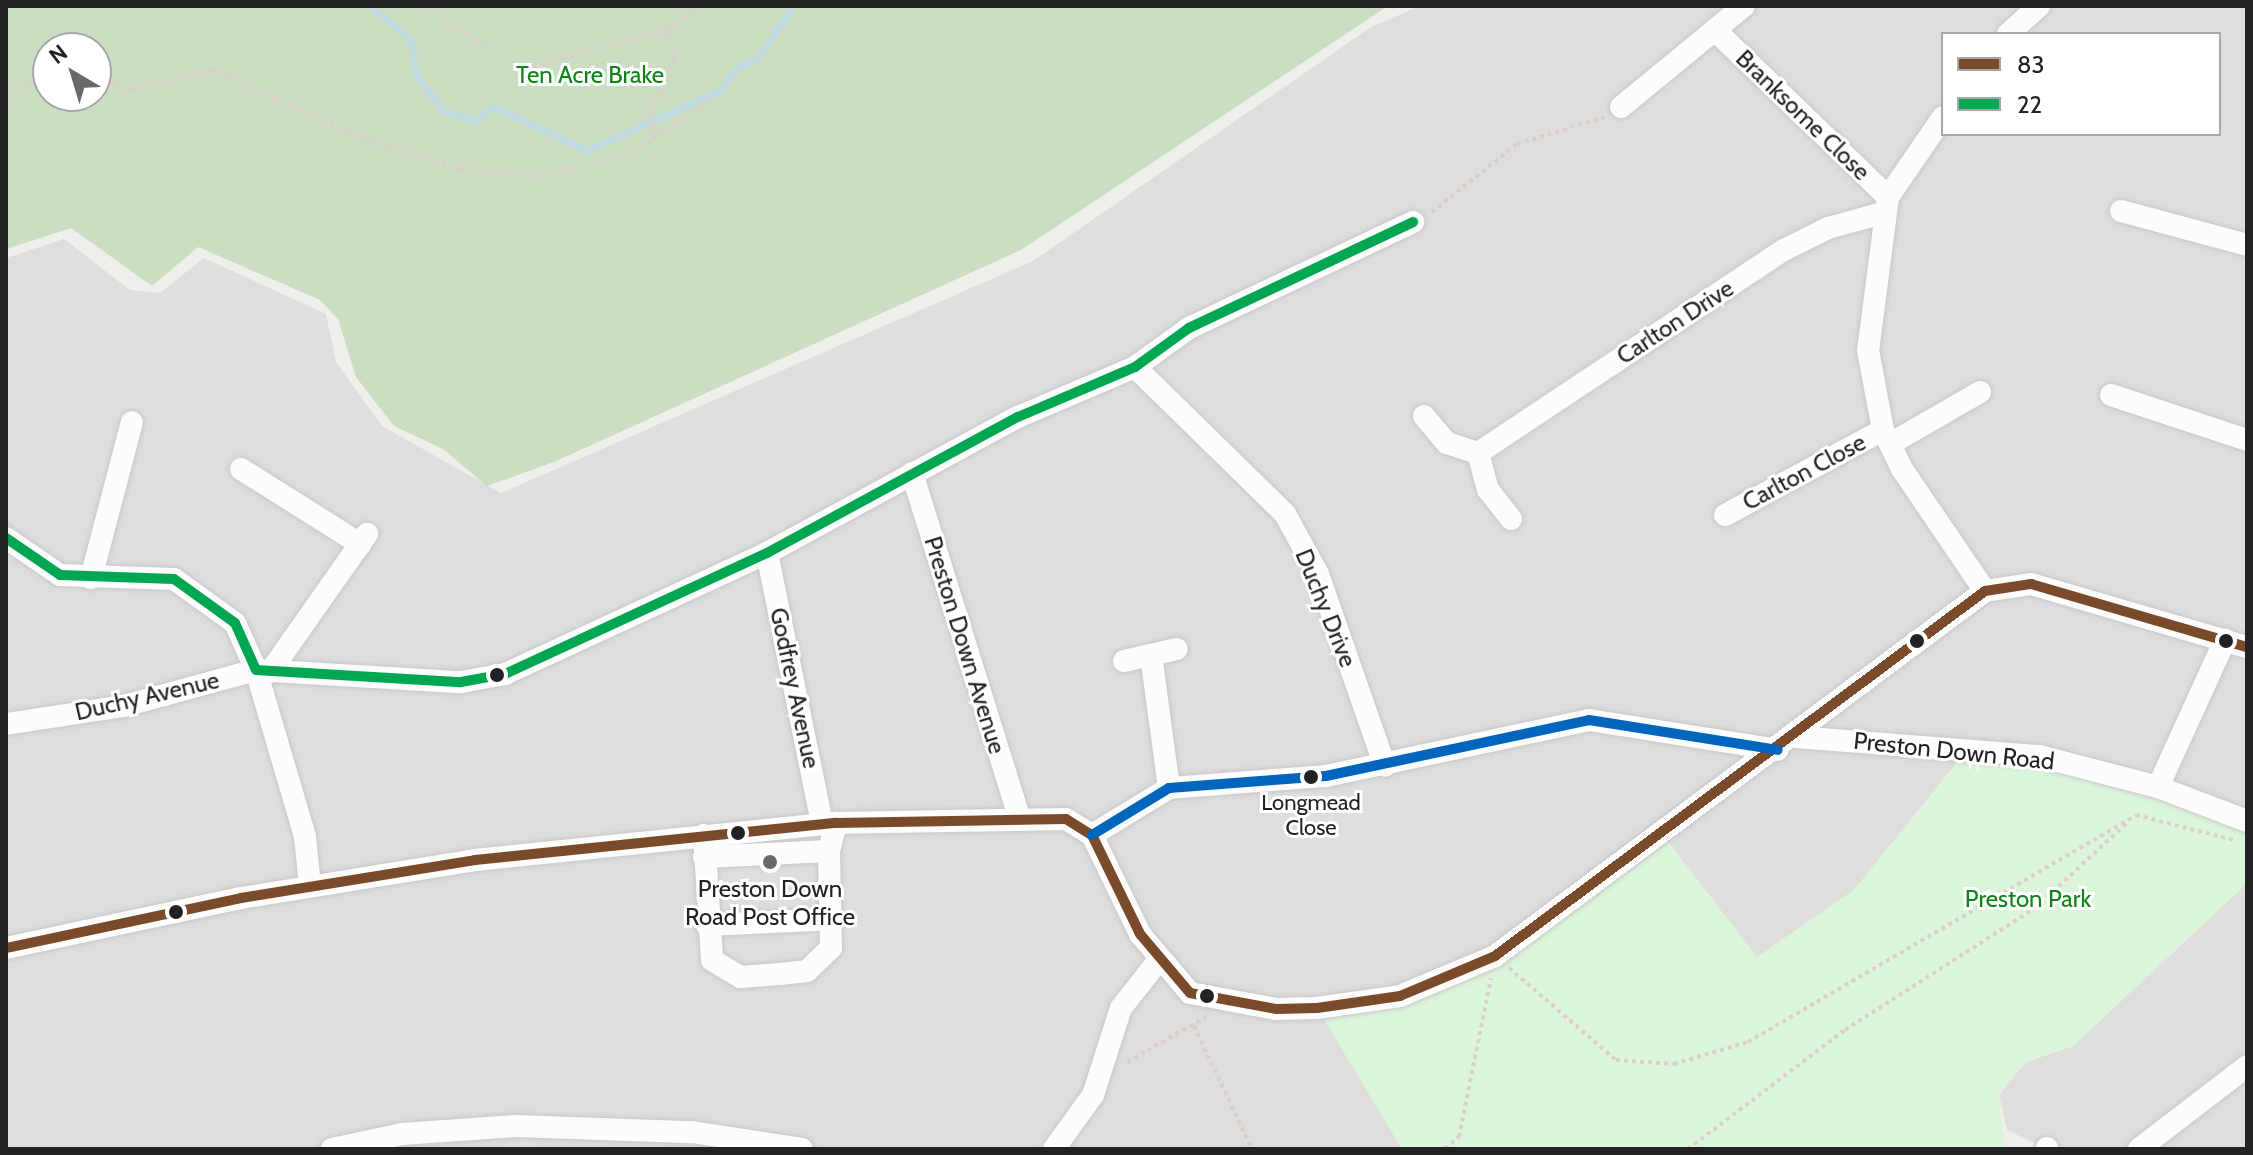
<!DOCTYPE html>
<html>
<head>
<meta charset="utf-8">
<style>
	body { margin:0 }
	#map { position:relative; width:2253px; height:1155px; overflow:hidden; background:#f0eeeb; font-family:Cabin,sans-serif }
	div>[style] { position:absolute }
	.residential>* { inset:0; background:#dfdedc }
	.forest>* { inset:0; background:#cbdec1 }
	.park>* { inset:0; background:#daf5da }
	.stream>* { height:6px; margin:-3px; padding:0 3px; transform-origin:3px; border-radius:3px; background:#bfdbe3 }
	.path>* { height:4px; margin-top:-2px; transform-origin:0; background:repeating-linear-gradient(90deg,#dccecd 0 4px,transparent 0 8px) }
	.roads { filter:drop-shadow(0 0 2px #c9c8c7) drop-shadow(0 0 2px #c9c8c7) }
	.minor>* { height:22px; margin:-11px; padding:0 11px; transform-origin:11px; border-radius:11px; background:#fdfcfc }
	.bus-1>* { height:10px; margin:-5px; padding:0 5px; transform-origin:5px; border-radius:5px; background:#7a4b2a }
	.bus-2>* { height:10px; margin:-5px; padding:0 5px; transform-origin:5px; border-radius:5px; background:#00a651 }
	.bus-3>* { height:10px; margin:-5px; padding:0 5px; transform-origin:5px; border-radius:5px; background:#0065bd }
	.dots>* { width:22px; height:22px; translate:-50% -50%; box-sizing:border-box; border:4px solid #fff; border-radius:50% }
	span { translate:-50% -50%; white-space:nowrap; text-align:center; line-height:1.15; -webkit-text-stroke:6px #fff; paint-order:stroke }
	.bus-label { font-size:22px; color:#222 }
	.park-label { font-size:24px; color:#0c8416 }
	.street-label { font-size:24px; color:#222 }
	.poi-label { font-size:24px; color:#222 }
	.frame { position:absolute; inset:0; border:8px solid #222; pointer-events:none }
	.legend { position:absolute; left:1941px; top:32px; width:280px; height:104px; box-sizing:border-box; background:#fff; border:2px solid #a7a7a7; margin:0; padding:10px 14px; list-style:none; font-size:24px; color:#222 }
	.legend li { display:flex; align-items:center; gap:16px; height:40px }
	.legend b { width:40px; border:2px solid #a7a7a7 }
	.north { position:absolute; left:32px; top:32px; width:80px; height:80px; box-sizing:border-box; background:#fff; border:2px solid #a7a7a7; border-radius:50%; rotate:322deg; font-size:22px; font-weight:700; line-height:32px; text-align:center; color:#222 }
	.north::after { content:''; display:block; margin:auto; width:28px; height:36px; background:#6a6968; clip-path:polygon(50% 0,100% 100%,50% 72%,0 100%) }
</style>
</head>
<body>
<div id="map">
	<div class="residential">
		<div style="clip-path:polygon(evenodd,1420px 6px,2247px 6px,2247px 821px,1968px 749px,1854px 890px,1757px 958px,1662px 834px,1448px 979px,1318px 1008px,1402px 1149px,6px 1149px,6px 258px,64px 239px,130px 290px,160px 293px,204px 258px,326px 314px,336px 362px,382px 426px,501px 493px,1033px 261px,1371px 27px,1420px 6px,1943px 34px,2219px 34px,2219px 134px,1943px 134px,1943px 34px)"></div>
		<div style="clip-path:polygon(2247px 883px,2247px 1149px,2047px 1149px,2007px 1130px,1999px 1095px,2026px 1062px,2073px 1046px)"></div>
	</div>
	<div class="forest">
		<div style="clip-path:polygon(evenodd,6px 6px,1388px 6px,1021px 250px,554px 462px,487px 486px,443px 449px,394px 426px,356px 377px,338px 319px,320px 300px,198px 247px,152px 286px,71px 228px,6px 249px,6px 6px,48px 48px,96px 48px,96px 96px,48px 96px,48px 48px)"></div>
	</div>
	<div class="park">
		<div style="clip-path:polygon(1968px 749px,2247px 821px,2247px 883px,2073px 1046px,2026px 1062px,1999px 1094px,2005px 1149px,1402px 1149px,1317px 1008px,1448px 979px,1662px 834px,1757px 957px,1854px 890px)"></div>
	</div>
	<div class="stream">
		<div style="left:370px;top:6px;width:55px;rotate:40.6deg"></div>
		<div style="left:412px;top:42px;width:32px;rotate:83deg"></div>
		<div style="left:416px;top:74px;width:46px;rotate:53.9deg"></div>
		<div style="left:443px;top:111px;width:34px;rotate:17deg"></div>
		<div style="left:476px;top:121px;width:23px;rotate:-38deg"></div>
		<div style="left:494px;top:107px;width:103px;rotate:25.3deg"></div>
		<div style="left:587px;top:151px;width:148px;rotate:-24.3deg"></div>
		<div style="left:722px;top:90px;width:22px;rotate:-58deg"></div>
		<div style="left:734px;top:71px;width:29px;rotate:-29deg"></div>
		<div style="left:759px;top:57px;width:62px;rotate:-55.5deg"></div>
	</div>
	<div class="path">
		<div style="left:424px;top:6px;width:119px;rotate:32deg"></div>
		<div style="left:525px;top:69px;width:145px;rotate:-15.6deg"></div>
		<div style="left:665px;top:30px;width:45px;rotate:-32.3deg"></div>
		<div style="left:96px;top:76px;width:37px;rotate:22deg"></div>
		<div style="left:130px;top:90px;width:86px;rotate:-13.4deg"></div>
		<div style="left:214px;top:70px;width:175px;rotate:24.7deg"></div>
		<div style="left:373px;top:143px;width:92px;rotate:16.5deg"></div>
		<div style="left:461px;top:169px;width:80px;rotate:5.7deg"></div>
		<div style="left:541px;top:177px;width:88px;rotate:-13.9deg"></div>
		<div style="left:626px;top:156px;width:108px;rotate:-33.2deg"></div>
		<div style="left:6px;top:102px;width:53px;rotate:-37.3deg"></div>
		<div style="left:654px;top:135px;width:23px;rotate:-105deg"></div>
		<div style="left:648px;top:113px;width:62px;rotate:-63deg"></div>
		<div style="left:676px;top:58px;width:30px;rotate:-111deg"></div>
		<div style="left:1432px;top:212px;width:109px;rotate:-38.7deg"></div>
		<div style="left:1517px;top:144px;width:92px;rotate:-17.1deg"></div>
		<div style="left:1509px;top:968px;width:141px;rotate:40.7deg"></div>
		<div style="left:1616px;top:1060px;width:58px;rotate:3.9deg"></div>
		<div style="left:1674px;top:1064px;width:77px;rotate:-16.6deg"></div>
		<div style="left:1748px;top:1042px;width:450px;rotate:-30.3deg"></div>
		<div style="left:2136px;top:815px;width:104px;rotate:14.4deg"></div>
		<div style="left:1194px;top:1026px;width:136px;rotate:64.8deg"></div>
		<div style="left:1127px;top:1062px;width:91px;rotate:-29.7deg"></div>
		<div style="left:1445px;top:1149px;width:18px;rotate:-41deg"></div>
		<div style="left:1459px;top:1137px;width:162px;rotate:-78.6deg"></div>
		<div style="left:1688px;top:1149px;width:197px;rotate:-37.2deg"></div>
		<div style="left:1845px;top:1030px;width:226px;rotate:-32.7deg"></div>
		<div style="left:2035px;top:908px;width:127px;rotate:-42.8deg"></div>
	</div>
	<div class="roads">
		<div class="minor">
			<div style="left:1718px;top:33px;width:236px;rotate:44deg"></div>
			<div style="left:2008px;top:34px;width:42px;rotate:-42.1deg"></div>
			<div style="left:1621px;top:107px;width:159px;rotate:-39.4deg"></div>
			<div style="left:1943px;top:117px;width:97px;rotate:124.5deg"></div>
			<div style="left:1888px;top:197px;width:154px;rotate:97.4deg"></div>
			<div style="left:1868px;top:350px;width:81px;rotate:79.4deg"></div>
			<div style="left:1883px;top:430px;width:43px;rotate:64deg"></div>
			<div style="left:1902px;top:469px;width:148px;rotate:55.8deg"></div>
			<div style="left:2121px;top:211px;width:131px;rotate:15.1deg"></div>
			<div style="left:1135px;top:367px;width:210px;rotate:44.4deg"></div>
			<div style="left:1285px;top:514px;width:68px;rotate:61.2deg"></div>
			<div style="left:1318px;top:574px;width:203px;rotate:70.8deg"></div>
			<div style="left:2111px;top:395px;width:143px;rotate:18.3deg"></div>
			<div style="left:1424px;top:416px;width:35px;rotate:50deg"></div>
			<div style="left:1447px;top:443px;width:33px;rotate:18deg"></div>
			<div style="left:1890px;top:444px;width:104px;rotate:-30deg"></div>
			<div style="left:241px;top:469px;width:141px;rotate:32.2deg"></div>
			<div style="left:912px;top:473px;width:360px;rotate:72.7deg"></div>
			<div style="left:1725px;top:515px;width:179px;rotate:-28.3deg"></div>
			<div style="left:1511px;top:519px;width:37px;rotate:-128deg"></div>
			<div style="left:1488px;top:490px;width:38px;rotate:-105deg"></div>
			<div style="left:1478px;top:453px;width:367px;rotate:-33.6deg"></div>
			<div style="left:1784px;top:250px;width:49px;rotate:-26.6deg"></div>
			<div style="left:1828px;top:228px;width:57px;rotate:-15.3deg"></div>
			<div style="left:6px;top:538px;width:65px;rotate:34.4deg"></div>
			<div style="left:60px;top:575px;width:114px;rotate:2deg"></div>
			<div style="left:174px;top:579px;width:75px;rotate:35.8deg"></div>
			<div style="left:235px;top:623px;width:51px;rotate:65.9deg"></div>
			<div style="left:256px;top:670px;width:205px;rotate:3.4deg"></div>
			<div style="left:461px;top:682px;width:45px;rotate:-10.3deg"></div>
			<div style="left:505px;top:674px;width:289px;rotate:-24.8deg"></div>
			<div style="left:767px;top:553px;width:285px;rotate:-28.5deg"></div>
			<div style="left:1018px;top:417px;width:127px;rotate:-23.1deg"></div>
			<div style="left:1135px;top:367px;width:67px;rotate:-35.8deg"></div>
			<div style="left:1189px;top:328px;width:248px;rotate:-25.3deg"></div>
			<div style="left:767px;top:553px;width:277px;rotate:78.5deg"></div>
			<div style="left:91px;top:578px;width:161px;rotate:-75.3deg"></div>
			<div style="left:1151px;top:655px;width:134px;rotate:82.3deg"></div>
			<div style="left:1124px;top:661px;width:54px;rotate:-12.8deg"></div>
			<div style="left:270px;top:672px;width:169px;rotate:-54.9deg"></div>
			<div style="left:6px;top:724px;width:119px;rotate:-8.7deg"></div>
			<div style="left:124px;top:706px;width:137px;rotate:-15.3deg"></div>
			<div style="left:256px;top:670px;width:174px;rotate:73.6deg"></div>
			<div style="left:305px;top:837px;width:49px;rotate:84.2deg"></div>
			<div style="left:1796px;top:737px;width:244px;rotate:4.5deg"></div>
			<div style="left:2039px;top:756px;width:123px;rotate:14.6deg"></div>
			<div style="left:2158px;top:787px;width:95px;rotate:20.9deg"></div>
			<div style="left:2158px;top:787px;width:162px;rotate:-65.5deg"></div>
			<div style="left:704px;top:835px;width:125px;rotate:86.3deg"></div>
			<div style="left:712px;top:960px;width:33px;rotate:31deg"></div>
			<div style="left:740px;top:977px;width:40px;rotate:-4.3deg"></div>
			<div style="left:780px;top:974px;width:27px;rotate:-6deg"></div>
			<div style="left:807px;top:971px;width:33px;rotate:-44deg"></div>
			<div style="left:831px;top:948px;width:97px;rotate:-91.2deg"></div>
			<div style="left:829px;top:851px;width:29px;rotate:-76deg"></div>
			<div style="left:1092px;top:835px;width:90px;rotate:-31.4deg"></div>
			<div style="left:1169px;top:788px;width:157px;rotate:-4.4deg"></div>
			<div style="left:1326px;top:776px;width:269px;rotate:-12deg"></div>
			<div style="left:1589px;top:720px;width:191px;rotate:9deg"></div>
			<div style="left:704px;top:857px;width:125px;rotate:-2.7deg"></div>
			<div style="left:707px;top:925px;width:128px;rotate:-2.7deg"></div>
			<div style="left:6px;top:948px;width:240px;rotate:-12deg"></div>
			<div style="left:241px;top:898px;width:237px;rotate:-9.2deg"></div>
			<div style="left:475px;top:860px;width:363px;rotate:-5.9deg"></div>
			<div style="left:836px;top:823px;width:230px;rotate:-1deg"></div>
			<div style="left:1066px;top:819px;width:31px;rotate:32deg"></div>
			<div style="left:1092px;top:835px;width:110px;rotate:64.1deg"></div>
			<div style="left:1140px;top:934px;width:77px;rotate:49.7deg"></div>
			<div style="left:1190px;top:993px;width:87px;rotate:10.5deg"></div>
			<div style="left:1276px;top:1009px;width:41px;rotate:-1.4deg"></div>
			<div style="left:1317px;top:1008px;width:84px;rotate:-8.2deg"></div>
			<div style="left:1400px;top:996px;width:103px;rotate:-22.8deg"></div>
			<div style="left:1495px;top:956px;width:611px;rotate:-36.68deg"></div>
			<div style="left:1985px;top:591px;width:47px;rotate:-8.7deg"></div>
			<div style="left:2031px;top:584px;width:225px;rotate:16.3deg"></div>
			<div style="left:2047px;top:1148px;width:1px;rotate:90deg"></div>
			<div style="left:332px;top:1149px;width:72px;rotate:-12.1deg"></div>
			<div style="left:402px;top:1134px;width:114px;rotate:-4deg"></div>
			<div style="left:516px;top:1126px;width:176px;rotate:2deg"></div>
			<div style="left:692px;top:1132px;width:111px;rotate:8.8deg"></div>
			<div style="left:1054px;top:1149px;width:67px;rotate:-54.2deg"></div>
			<div style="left:1093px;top:1095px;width:91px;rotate:-72.2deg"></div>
			<div style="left:1121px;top:1008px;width:60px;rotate:-51.8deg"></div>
			<div style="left:2139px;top:1149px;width:136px;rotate:-37.5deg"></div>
		</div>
	</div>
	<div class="bus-1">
		<div style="left:6px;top:948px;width:240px;rotate:-12deg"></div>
		<div style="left:241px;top:898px;width:237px;rotate:-9.2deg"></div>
		<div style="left:475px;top:860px;width:363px;rotate:-5.9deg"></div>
		<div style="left:836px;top:823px;width:230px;rotate:-1deg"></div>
		<div style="left:1066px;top:819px;width:31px;rotate:32deg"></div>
		<div style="left:1092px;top:835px;width:110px;rotate:64.1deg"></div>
		<div style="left:1140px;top:934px;width:77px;rotate:49.7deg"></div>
		<div style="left:1190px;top:993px;width:87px;rotate:10.5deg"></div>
		<div style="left:1276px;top:1009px;width:41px;rotate:-1.4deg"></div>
		<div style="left:1317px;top:1008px;width:84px;rotate:-8.2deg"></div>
		<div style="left:1400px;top:996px;width:103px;rotate:-22.8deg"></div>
		<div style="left:1495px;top:956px;width:611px;rotate:-36.68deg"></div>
		<div style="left:1985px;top:591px;width:47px;rotate:-8.7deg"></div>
		<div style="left:2031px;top:584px;width:225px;rotate:16.3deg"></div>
	</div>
	<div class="bus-2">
		<div style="left:6px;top:538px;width:65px;rotate:34.4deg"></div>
		<div style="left:60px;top:575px;width:114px;rotate:2deg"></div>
		<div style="left:174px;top:579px;width:75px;rotate:35.8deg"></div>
		<div style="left:235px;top:623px;width:51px;rotate:65.9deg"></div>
		<div style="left:256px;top:670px;width:205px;rotate:3.4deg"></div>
		<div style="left:461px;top:682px;width:45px;rotate:-10.3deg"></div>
		<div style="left:505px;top:674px;width:289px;rotate:-24.8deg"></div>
		<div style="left:767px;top:553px;width:285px;rotate:-28.5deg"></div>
		<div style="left:1018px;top:417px;width:127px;rotate:-23.1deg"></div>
		<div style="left:1135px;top:367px;width:67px;rotate:-35.8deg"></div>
		<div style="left:1189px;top:328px;width:248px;rotate:-25.3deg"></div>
	</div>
	<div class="bus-3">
		<div style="left:1092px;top:835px;width:90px;rotate:-31.4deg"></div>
		<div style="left:1169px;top:788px;width:157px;rotate:-4.4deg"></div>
		<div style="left:1326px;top:776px;width:269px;rotate:-12deg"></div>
		<div style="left:1589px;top:720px;width:191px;rotate:9deg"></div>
	</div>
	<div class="dots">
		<div style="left:1917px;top:641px;background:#222"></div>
		<div style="left:2226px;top:641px;background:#222"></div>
		<div style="left:497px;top:675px;background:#222"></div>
		<div style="left:1311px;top:777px;background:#222"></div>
		<div style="left:738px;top:833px;background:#222"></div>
		<div style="left:770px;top:862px;background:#6a6968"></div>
		<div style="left:176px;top:912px;background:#222"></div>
		<div style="left:1207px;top:996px;background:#222"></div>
	</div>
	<div class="bus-label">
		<span style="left:1311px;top:815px">Longmead<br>Close</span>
	</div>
	<div class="park-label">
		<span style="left:590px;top:75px">Ten Acre Brake</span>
		<span style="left:2028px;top:899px">Preston Park</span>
	</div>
	<div class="street-label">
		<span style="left:1803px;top:115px;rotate:44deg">Branksome Close</span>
		<span style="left:1675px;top:322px;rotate:-33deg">Carlton Drive</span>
		<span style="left:1804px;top:472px;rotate:-28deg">Carlton Close</span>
		<span style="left:1326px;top:608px;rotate:68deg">Duchy Drive</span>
		<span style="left:965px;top:645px;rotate:73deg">Preston Down Avenue</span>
		<span style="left:795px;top:688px;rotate:78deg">Godfrey Avenue</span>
		<span style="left:147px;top:696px;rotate:-13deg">Duchy Avenue</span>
		<span style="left:1954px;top:751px;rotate:6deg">Preston Down Road</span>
	</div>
	<div class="poi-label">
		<span style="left:770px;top:903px">Preston Down<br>Road Post Office</span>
	</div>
	<div class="frame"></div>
	<ul class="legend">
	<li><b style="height:10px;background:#7a4b2a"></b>83</li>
	<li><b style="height:10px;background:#00a651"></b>22</li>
	</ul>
	<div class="north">N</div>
</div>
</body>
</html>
